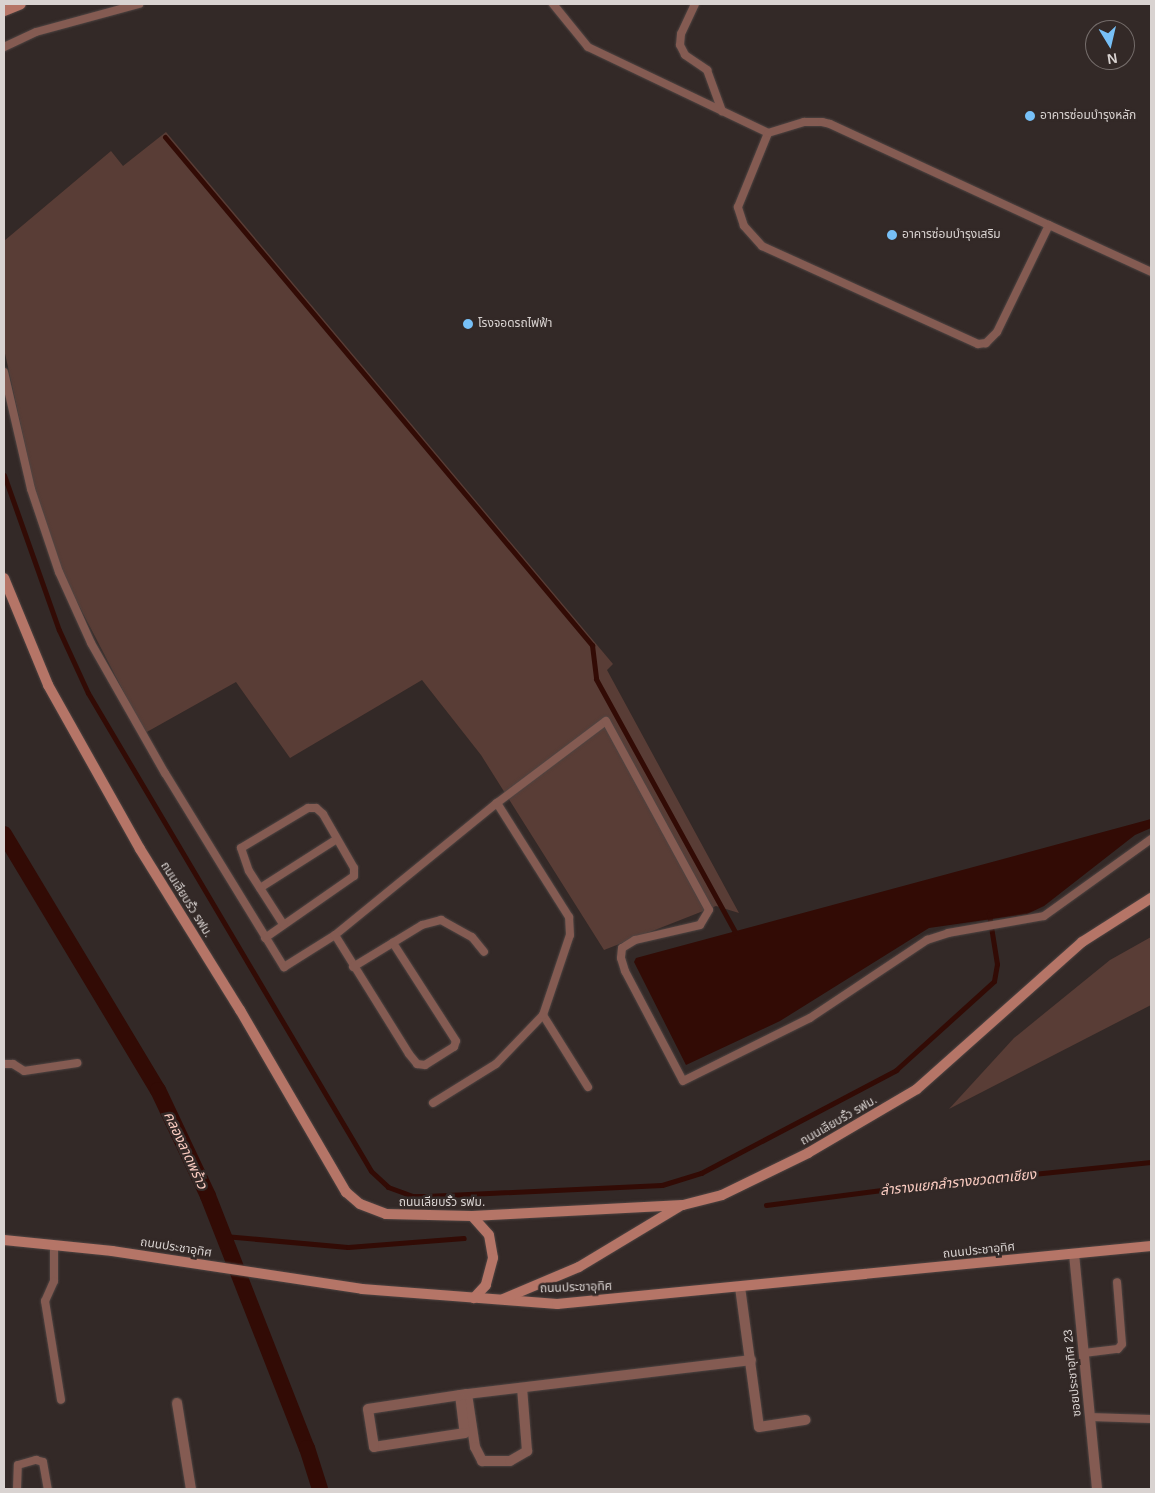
<!DOCTYPE html>
<html>
<head>
<meta charset="utf-8">
<style>
	body { margin:0 }
	#map { position:relative; width:1155px; height:1493px; overflow:hidden; background:#332927; font-family:Arial,"Noto Sans Thai",sans-serif }
	div>[style] { position:absolute }
	.green>* { inset:0; background:#593d36 }
	.water>* { inset:0; background:#320b05 }
	.stream>* { height:5px; margin:-2.5px; padding:0 2.5px; transform-origin:2.5px; border-radius:2.5px; background:#320b05 }
	.canal>* { height:16px; margin:-8px; padding:0 8px; transform-origin:8px; border-radius:8px; background:#320b05 }
	.roads { filter:drop-shadow(0 0 1px #4e4442) drop-shadow(0 0 1px #4e4442) }
	.lane>* { height:8px; margin:-4px; padding:0 4px; transform-origin:4px; border-radius:4px; background:#845b52 }
	.street>* { height:10px; margin:-5px; padding:0 5px; transform-origin:5px; border-radius:5px; background:#845b52 }
	.secondary>* { height:10px; margin:-5px; padding:0 5px; transform-origin:5px; border-radius:5px; background:#b57567 }
	.dots>* { width:14px; height:14px; translate:-50% -50%; box-sizing:border-box; border:2px solid #332927; border-radius:50% }
	span { translate:-50% -50%; white-space:nowrap; text-align:center; line-height:1.15; -webkit-text-stroke:5px #332927; paint-order:stroke }
	.poi-label { font-size:12px; color:#d9d3d1 }
	.left { translate:0 -50%; text-align:left }
	.street-label { font-size:12px; color:#d9d3d1 }
	.water-label { font-size:14px; color:#fccdc2; font-style:italic }
	.frame { position:absolute; inset:0; border:5px solid #d9d3d1; pointer-events:none }
	.north { position:absolute; left:1085px; top:20px; width:50px; height:50px; box-sizing:border-box; background:#332927; border:1px solid #756d6b; border-radius:50%; rotate:171deg; font-size:14px; font-weight:700; line-height:20px; text-align:center; color:#d9d3d1 }
	.north::after { content:''; display:block; margin:auto; width:18px; height:22px; background:#77c0f7; clip-path:polygon(50% 0,100% 100%,50% 72%,0 100%) }
</style>
</head>
<body>
<div id="map">
	<div class="green">
		<div style="clip-path:polygon(166px 132px,613px 664px,607px 670px,739px 913px,716px 906px,604px 950px,481px 755px,422px 680px,290px 758px,236px 682px,145px 733px,61px 571px,35px 490px,4px 349px,4px 241px,111px 151px,123px 166px)"></div>
		<div style="clip-path:polygon(1151px 937px,1151px 1005px,949px 1109px,1014px 1038px,1110px 960px)"></div>
	</div>
	<div class="water">
		<div style="clip-path:polygon(1151px 819px,1151px 828px,1135px 835px,1044px 906px,1027px 914px,929px 928px,780px 1021px,686px 1065px,634px 962px,636px 958px)"></div>
	</div>
	<div class="stream">
		<div style="left:165px;top:137px;width:664px;rotate:49.95deg"></div>
		<div style="left:592px;top:645px;width:34px;rotate:83deg"></div>
		<div style="left:596px;top:679px;width:289px;rotate:61.2deg"></div>
		<div style="left:4px;top:475px;width:164px;rotate:70.5deg"></div>
		<div style="left:59px;top:630px;width:69px;rotate:65.3deg"></div>
		<div style="left:88px;top:693px;width:555px;rotate:59.37deg"></div>
		<div style="left:371px;top:1171px;width:23px;rotate:43deg"></div>
		<div style="left:388px;top:1187px;width:27px;rotate:20deg"></div>
		<div style="left:413px;top:1196px;width:14px"></div>
		<div style="left:427px;top:1196px;width:235px;rotate:-2.7deg"></div>
		<div style="left:662px;top:1185px;width:41px;rotate:-17.1deg"></div>
		<div style="left:701px;top:1173px;width:221px;rotate:-27.8deg"></div>
		<div style="left:896px;top:1070px;width:132px;rotate:-42.2deg"></div>
		<div style="left:994px;top:981px;width:17px;rotate:-80deg"></div>
		<div style="left:997px;top:964px;width:51px;rotate:-99.1deg"></div>
		<div style="left:766px;top:1205px;width:140px;rotate:-7.4deg"></div>
		<div style="left:905px;top:1187px;width:247px;rotate:-5.8deg"></div>
		<div style="left:224px;top:1236px;width:124px;rotate:5.1deg"></div>
		<div style="left:348px;top:1247px;width:116px;rotate:-4.4deg"></div>
	</div>
	<div class="canal">
		<div style="left:4px;top:834px;width:299px;rotate:59deg"></div>
		<div style="left:158px;top:1090px;width:117px;rotate:64.7deg"></div>
		<div style="left:208px;top:1196px;width:271px;rotate:68.6deg"></div>
		<div style="left:307px;top:1448px;width:43px;rotate:72.4deg"></div>
	</div>
	<div class="roads">
		<div class="lane">
			<div style="left:553px;top:4px;width:55px;rotate:50.9deg"></div>
			<div style="left:588px;top:47px;width:199px;rotate:25.5deg"></div>
			<div style="left:695px;top:4px;width:33px;rotate:115deg"></div>
			<div style="left:681px;top:34px;width:11px;rotate:95deg"></div>
			<div style="left:680px;top:45px;width:11px;rotate:63deg"></div>
			<div style="left:685px;top:55px;width:27px;rotate:34deg"></div>
			<div style="left:707px;top:70px;width:44px;rotate:69.9deg"></div>
			<div style="left:4px;top:47px;width:35px;rotate:-25deg"></div>
			<div style="left:36px;top:32px;width:107px;rotate:-15.2deg"></div>
			<div style="left:1049px;top:225px;width:119px;rotate:115.9deg"></div>
			<div style="left:997px;top:332px;width:16px;rotate:135deg"></div>
			<div style="left:986px;top:343px;width:8px;rotate:173deg"></div>
			<div style="left:978px;top:344px;width:237px;rotate:-155.6deg"></div>
			<div style="left:762px;top:246px;width:27px;rotate:-132deg"></div>
			<div style="left:744px;top:226px;width:20px;rotate:-108deg"></div>
			<div style="left:738px;top:207px;width:80px;rotate:-67.9deg"></div>
			<div style="left:768px;top:133px;width:38px;rotate:-17deg"></div>
			<div style="left:804px;top:122px;width:18px"></div>
			<div style="left:822px;top:122px;width:8px;rotate:14deg"></div>
			<div style="left:830px;top:124px;width:241px;rotate:24.8deg"></div>
			<div style="left:1049px;top:225px;width:112px;rotate:24.7deg"></div>
			<div style="left:4px;top:372px;width:120px;rotate:77deg"></div>
			<div style="left:31px;top:489px;width:88px;rotate:71.4deg"></div>
			<div style="left:59px;top:572px;width:78px;rotate:65.7deg"></div>
			<div style="left:91px;top:643px;width:150px;rotate:60.4deg"></div>
			<div style="left:165px;top:773px;width:228px;rotate:58.5deg"></div>
			<div style="left:284px;top:967px;width:60px;rotate:-32.1deg"></div>
			<div style="left:335px;top:935px;width:209px;rotate:-39.2deg"></div>
			<div style="left:497px;top:803px;width:136px;rotate:-37deg"></div>
			<div style="left:606px;top:721px;width:215px;rotate:61.4deg"></div>
			<div style="left:709px;top:910px;width:17px;rotate:121deg"></div>
			<div style="left:700px;top:925px;width:67px;rotate:167deg"></div>
			<div style="left:635px;top:940px;width:15px;rotate:148deg"></div>
			<div style="left:622px;top:948px;width:10px;rotate:96deg"></div>
			<div style="left:621px;top:958px;width:14px;rotate:73deg"></div>
			<div style="left:625px;top:971px;width:124px;rotate:62.2deg"></div>
			<div style="left:683px;top:1081px;width:142px;rotate:-26.4deg"></div>
			<div style="left:810px;top:1018px;width:141px;rotate:-33.7deg"></div>
			<div style="left:927px;top:940px;width:22px;rotate:-18deg"></div>
			<div style="left:948px;top:933px;width:97px;rotate:-10deg"></div>
			<div style="left:1044px;top:916px;width:132px;rotate:-35.7deg"></div>
			<div style="left:260px;top:888px;width:91px;rotate:-32.5deg"></div>
			<div style="left:335px;top:935px;width:140px;rotate:58.1deg"></div>
			<div style="left:409px;top:1054px;width:13px;rotate:51deg"></div>
			<div style="left:417px;top:1064px;width:8px;rotate:7deg"></div>
			<div style="left:425px;top:1065px;width:34px;rotate:-32deg"></div>
			<div style="left:454px;top:1047px;width:6px;rotate:-72deg"></div>
			<div style="left:456px;top:1041px;width:117px;rotate:-122.7deg"></div>
			<div style="left:265px;top:938px;width:108px;rotate:-34.9deg"></div>
			<div style="left:354px;top:876px;width:8px;rotate:-90deg"></div>
			<div style="left:354px;top:868px;width:62px;rotate:-119.9deg"></div>
			<div style="left:323px;top:814px;width:9px;rotate:-139deg"></div>
			<div style="left:316px;top:808px;width:8px;rotate:180deg"></div>
			<div style="left:308px;top:808px;width:78px;rotate:149.2deg"></div>
			<div style="left:241px;top:848px;width:24px;rotate:71deg"></div>
			<div style="left:249px;top:871px;width:63px;rotate:57.3deg"></div>
			<div style="left:353px;top:967px;width:81px;rotate:-31.3deg"></div>
			<div style="left:422px;top:925px;width:20px;rotate:-15deg"></div>
			<div style="left:441px;top:920px;width:35px;rotate:29deg"></div>
			<div style="left:472px;top:937px;width:19px;rotate:51deg"></div>
			<div style="left:543px;top:1015px;width:85px;rotate:58deg"></div>
			<div style="left:4px;top:1064px;width:9px"></div>
			<div style="left:13px;top:1064px;width:13px;rotate:32deg"></div>
			<div style="left:24px;top:1071px;width:54px;rotate:-8.6deg"></div>
			<div style="left:433px;top:1103px;width:74px;rotate:-31.8deg"></div>
			<div style="left:496px;top:1064px;width:68px;rotate:-46.2deg"></div>
			<div style="left:543px;top:1015px;width:84px;rotate:-71.4deg"></div>
			<div style="left:570px;top:935px;width:18px;rotate:-93deg"></div>
			<div style="left:569px;top:917px;width:135px;rotate:-122.3deg"></div>
			<div style="left:54px;top:1245px;width:36px;rotate:90deg"></div>
			<div style="left:54px;top:1281px;width:22px;rotate:114deg"></div>
			<div style="left:45px;top:1301px;width:100px;rotate:80.8deg"></div>
			<div style="left:1084px;top:1353px;width:34px;rotate:-7deg"></div>
			<div style="left:1118px;top:1349px;width:6px;rotate:-51deg"></div>
			<div style="left:1122px;top:1344px;width:62px;rotate:-94.6deg"></div>
			<div style="left:1090px;top:1417px;width:61px;rotate:1.9deg"></div>
			<div style="left:17px;top:1489px;width:24px;rotate:-88deg"></div>
			<div style="left:18px;top:1465px;width:19px;rotate:-16deg"></div>
			<div style="left:36px;top:1460px;width:7px;rotate:16deg"></div>
			<div style="left:43px;top:1462px;width:27px;rotate:80deg"></div>
		</div>
		<div class="street">
			<div style="left:1074px;top:1254px;width:236px;rotate:84.4deg"></div>
			<div style="left:740px;top:1287px;width:141px;rotate:82.3deg"></div>
			<div style="left:759px;top:1427px;width:47px;rotate:-8.7deg"></div>
			<div style="left:467px;top:1394px;width:54px;rotate:81.4deg"></div>
			<div style="left:475px;top:1447px;width:16px;rotate:63deg"></div>
			<div style="left:482px;top:1461px;width:28px"></div>
			<div style="left:510px;top:1461px;width:20px;rotate:-30deg"></div>
			<div style="left:527px;top:1451px;width:63px;rotate:-94.5deg"></div>
			<div style="left:460px;top:1395px;width:38px;rotate:83deg"></div>
			<div style="left:465px;top:1433px;width:92px;rotate:171.3deg"></div>
			<div style="left:374px;top:1447px;width:38px;rotate:-99deg"></div>
			<div style="left:368px;top:1409px;width:100px;rotate:-8.6deg"></div>
			<div style="left:467px;top:1394px;width:286px;rotate:-6.8deg"></div>
			<div style="left:177px;top:1403px;width:87px;rotate:80.8deg"></div>
		</div>
		<div class="secondary">
			<div style="left:4px;top:11px;width:18px;rotate:-22deg"></div>
			<div style="left:4px;top:578px;width:116px;rotate:67.6deg"></div>
			<div style="left:48px;top:685px;width:188px;rotate:60.7deg"></div>
			<div style="left:140px;top:849px;width:190px;rotate:58.2deg"></div>
			<div style="left:240px;top:1010px;width:211px;rotate:59.8deg"></div>
			<div style="left:346px;top:1192px;width:18px;rotate:41deg"></div>
			<div style="left:360px;top:1204px;width:28px;rotate:21deg"></div>
			<div style="left:386px;top:1214px;width:86px;rotate:1.3deg"></div>
			<div style="left:472px;top:1216px;width:211px;rotate:-3deg"></div>
			<div style="left:683px;top:1205px;width:40px;rotate:-14.4deg"></div>
			<div style="left:722px;top:1195px;width:96px;rotate:-26deg"></div>
			<div style="left:808px;top:1153px;width:126px;rotate:-30.4deg"></div>
			<div style="left:917px;top:1089px;width:221px;rotate:-41.7deg"></div>
			<div style="left:1082px;top:942px;width:82px;rotate:-32.5deg"></div>
			<div style="left:472px;top:1216px;width:25px;rotate:48deg"></div>
			<div style="left:489px;top:1235px;width:23px;rotate:80deg"></div>
			<div style="left:493px;top:1258px;width:28px;rotate:105deg"></div>
			<div style="left:486px;top:1285px;width:18px;rotate:133deg"></div>
			<div style="left:4px;top:1240px;width:109px;rotate:5.8deg"></div>
			<div style="left:112px;top:1251px;width:253px;rotate:8.6deg"></div>
			<div style="left:362px;top:1289px;width:196px;rotate:4.4deg"></div>
			<div style="left:557px;top:1304px;width:597px;rotate:-5.58deg"></div>
			<div style="left:503px;top:1299px;width:82px;rotate:-22.8deg"></div>
			<div style="left:579px;top:1267px;width:118px;rotate:-31.1deg"></div>
		</div>
	</div>
	<div class="dots">
		<div style="left:1030px;top:116px;background:#77c0f7"></div>
		<div style="left:892px;top:235px;background:#77c0f7"></div>
		<div style="left:468px;top:324px;background:#77c0f7"></div>
	</div>
	<div class="poi-label">
		<span class="left" style="left:1040px;top:116px">อาคารซ่อมบำรุงหลัก</span>
		<span class="left" style="left:902px;top:235px">อาคารซ่อมบำรุงเสริม</span>
		<span class="left" style="left:478px;top:324px">โรงจอดรถไฟฟ้า</span>
	</div>
	<div class="street-label">
		<span style="left:186px;top:900px;rotate:58deg">ถนนเลียบรั้ว รฟม.</span>
		<span style="left:839px;top:1121px;rotate:-30deg">ถนนเลียบรั้ว รฟม.</span>
		<span style="left:442px;top:1203px">ถนนเลียบรั้ว รฟม.</span>
		<span style="left:176px;top:1248px;rotate:9deg">ถนนประชาอุทิศ</span>
		<span style="left:979px;top:1251px;rotate:-6deg">ถนนประชาอุทิศ</span>
		<span style="left:576px;top:1288px;rotate:-2deg">ถนนประชาอุทิศ</span>
		<span style="left:1073px;top:1373px;rotate:-96deg">ซอยประชาอุทิศ 23</span>
	</div>
	<div class="water-label">
		<span style="left:186px;top:1150px;rotate:65deg">คลองลาดพร้าว</span>
		<span style="left:958px;top:1182px;rotate:-6deg">ลำรางแยกลำรางชวดตาเชียง</span>
	</div>
	<div class="frame"></div>
	<div class="north">N</div>
</div>
</body>
</html>
